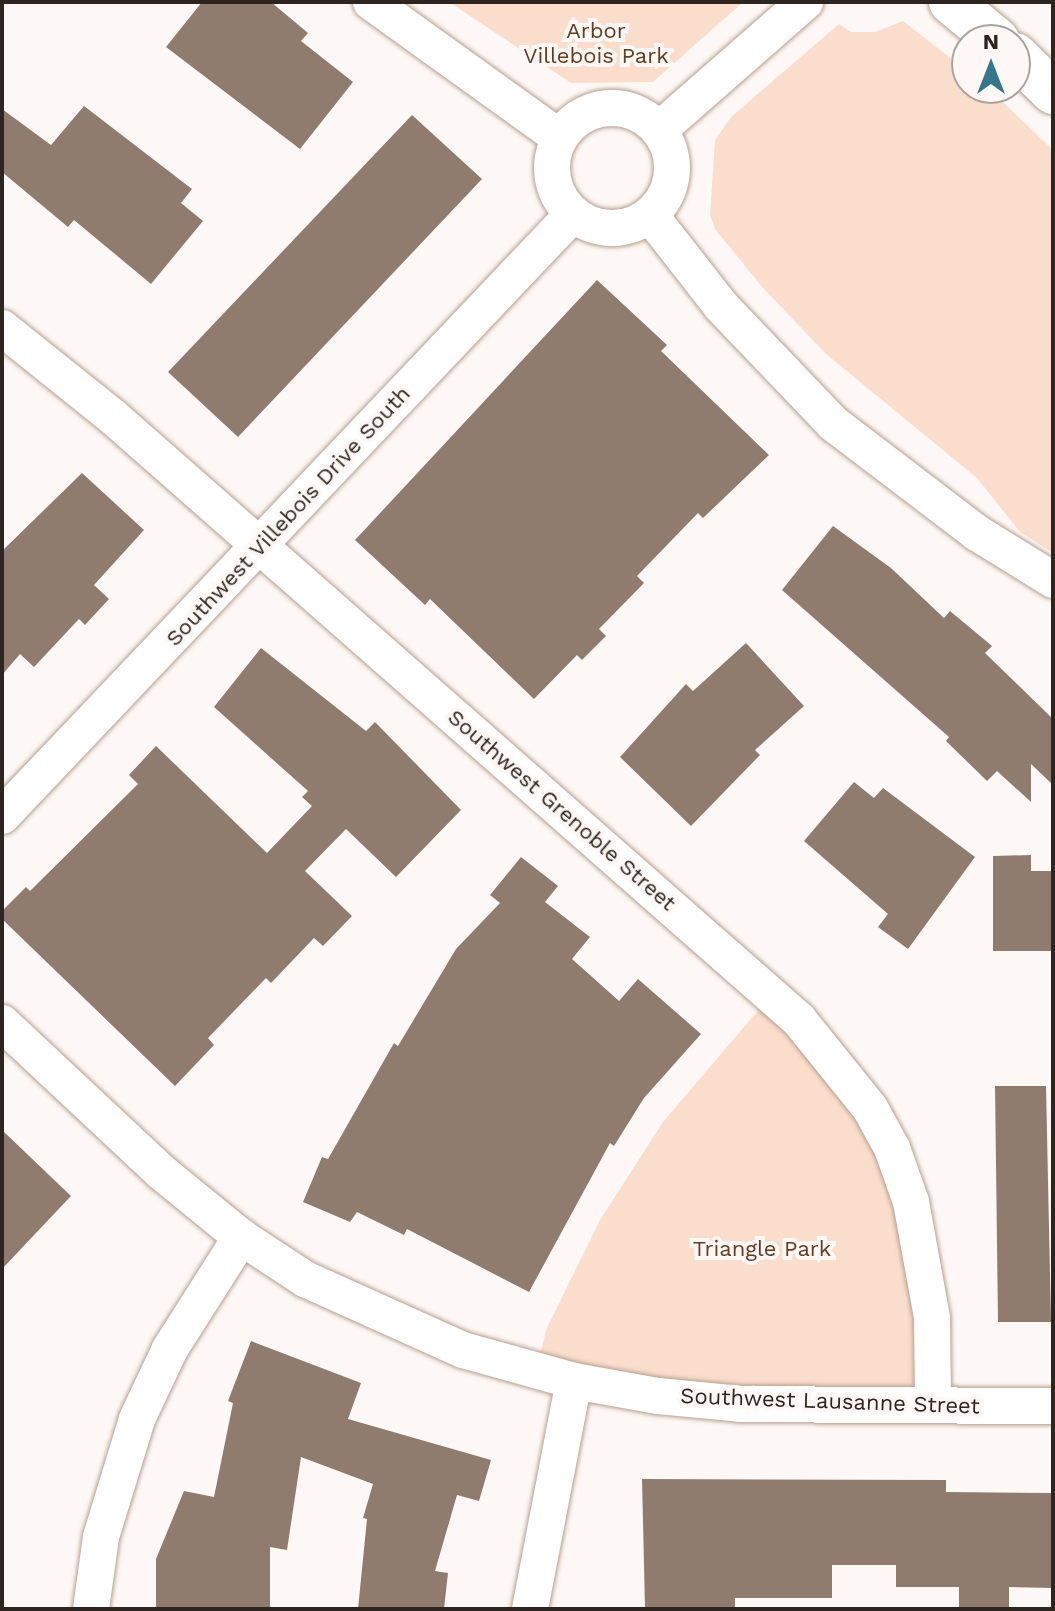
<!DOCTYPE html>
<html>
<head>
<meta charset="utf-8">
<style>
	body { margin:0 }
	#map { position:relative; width:1055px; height:1611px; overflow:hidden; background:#fdf8f5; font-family:"Work Sans",sans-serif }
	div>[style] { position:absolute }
	.green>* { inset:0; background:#faddcb }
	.building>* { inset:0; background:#907c6f }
	.roads { filter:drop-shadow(0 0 2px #b6a092) drop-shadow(0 0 2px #b6a092) }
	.minor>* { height:36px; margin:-18px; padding:0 18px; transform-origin:18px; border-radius:18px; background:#fff }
	.minor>.ring { margin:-18px; padding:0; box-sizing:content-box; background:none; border:36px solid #fff; border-radius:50% }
	.tertiary>* { height:44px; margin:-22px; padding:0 22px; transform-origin:22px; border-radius:22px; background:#fff }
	span { translate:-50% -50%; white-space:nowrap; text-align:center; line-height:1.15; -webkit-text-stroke:8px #fdf8f5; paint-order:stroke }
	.park-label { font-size:22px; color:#633b1e }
	.street-label { font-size:22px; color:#2e2520 }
	.frame { position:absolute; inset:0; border:4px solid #2e2520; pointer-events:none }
	.north { position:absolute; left:951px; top:24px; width:80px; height:80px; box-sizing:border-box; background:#fdf8f5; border:2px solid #aaa4a0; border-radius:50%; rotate:0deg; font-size:22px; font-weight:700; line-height:32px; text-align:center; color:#2e2520 }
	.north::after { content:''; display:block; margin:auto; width:28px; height:36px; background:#357789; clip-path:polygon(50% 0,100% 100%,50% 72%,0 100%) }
</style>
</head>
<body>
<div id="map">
	<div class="green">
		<div style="clip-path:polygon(449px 2px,743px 2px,653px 82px,571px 83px)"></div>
		<div style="clip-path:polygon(903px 21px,967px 71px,967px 88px,988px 88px,1053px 150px,1053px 553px,1020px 532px,977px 478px,826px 354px,763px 288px,715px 229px,710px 215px,715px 140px,731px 117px,839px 24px,851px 32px,875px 32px)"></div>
		<div style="clip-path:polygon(773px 993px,892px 1148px,933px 1405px,537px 1372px,546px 1330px,600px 1220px,663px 1122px)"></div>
	</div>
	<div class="building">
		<div style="clip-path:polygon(202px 2px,271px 2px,308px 33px,301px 41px,353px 82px,300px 149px,166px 47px)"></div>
		<div style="clip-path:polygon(84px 106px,192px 189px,181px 203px,203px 221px,151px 284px,74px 220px,68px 227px,2px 172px,2px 109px,51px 145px)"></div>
		<div style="clip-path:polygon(412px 115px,482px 179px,238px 437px,168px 372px)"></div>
		<div style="clip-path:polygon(597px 280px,667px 345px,661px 351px,769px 455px,703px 518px,698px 513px,637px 576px,644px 583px,599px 629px,606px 636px,582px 660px,577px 655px,534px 699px,430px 599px,425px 605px,355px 540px)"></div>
		<div style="clip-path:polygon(82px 473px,144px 530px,94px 585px,109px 599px,85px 625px,79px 619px,34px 667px,20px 654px,2px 675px,2px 551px)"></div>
		<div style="clip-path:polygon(833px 526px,891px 568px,944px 618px,950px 611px,992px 646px,985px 653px,1053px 719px,1053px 785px,1031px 764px,1031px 802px,997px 771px,987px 781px,946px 741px,949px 737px,782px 590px)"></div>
		<div style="clip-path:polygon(746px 643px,804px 706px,755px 750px,760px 755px,691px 826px,620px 757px,686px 684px,693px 691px)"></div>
		<div style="clip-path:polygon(261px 648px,366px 731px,375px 722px,461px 810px,396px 877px,346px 829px,305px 871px,352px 916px,323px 946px,314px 938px,271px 983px,266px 978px,208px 1038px,214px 1045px,175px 1086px,2px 919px,2px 911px,26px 887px,30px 891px,138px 784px,129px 775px,156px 746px,267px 853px,312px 806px,302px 797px,308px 791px,214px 707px)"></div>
		<div style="clip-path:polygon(854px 782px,874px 798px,883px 788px,975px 857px,908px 949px,878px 927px,888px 914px,804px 841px)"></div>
		<div style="clip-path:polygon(1031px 855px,1031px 871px,1053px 871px,1053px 951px,993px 951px,993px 856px)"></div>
		<div style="clip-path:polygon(521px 857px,558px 886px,545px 902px,590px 937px,572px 959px,619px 1001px,638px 979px,701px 1034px,644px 1098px,614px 1146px,610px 1143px,529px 1292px,407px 1229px,404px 1235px,357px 1212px,350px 1222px,303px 1202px,322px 1157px,328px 1159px,394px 1043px,398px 1046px,456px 949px,500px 903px,490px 895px)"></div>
		<div style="clip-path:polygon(995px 1086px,1046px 1086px,1051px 1322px,998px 1322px)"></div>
		<div style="clip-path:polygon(2px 1130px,71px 1196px,2px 1269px)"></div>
		<div style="clip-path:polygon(251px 1341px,361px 1383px,348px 1419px,491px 1460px,479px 1501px,457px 1495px,435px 1571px,448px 1573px,444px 1609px,358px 1609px,367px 1519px,363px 1518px,373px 1484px,301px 1457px,287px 1550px,270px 1547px,270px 1609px,156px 1607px,156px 1559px,184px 1491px,214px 1497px,233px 1403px,228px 1401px)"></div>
		<div style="clip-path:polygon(642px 1479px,946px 1480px,946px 1492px,1053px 1493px,1053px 1588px,1009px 1587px,1009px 1609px,959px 1609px,959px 1587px,896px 1587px,896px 1565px,832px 1565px,832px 1598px,735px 1598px,735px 1608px,645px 1608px)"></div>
	</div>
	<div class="roads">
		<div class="minor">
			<div style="left:371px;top:2px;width:231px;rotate:35.7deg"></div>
			<div class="ring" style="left:552px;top:108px;width:84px;height:84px"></div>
			<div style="left:660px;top:129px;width:193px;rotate:-41.2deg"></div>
			<div style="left:650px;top:215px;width:117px;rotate:52deg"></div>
			<div style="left:722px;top:307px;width:162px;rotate:46.3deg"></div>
			<div style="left:834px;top:424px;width:180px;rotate:37.3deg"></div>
			<div style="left:977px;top:533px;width:89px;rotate:31.7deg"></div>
			<div style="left:2px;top:328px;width:141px;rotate:38.7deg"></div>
			<div style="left:112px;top:416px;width:915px;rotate:41.32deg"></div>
			<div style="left:799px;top:1020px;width:113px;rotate:51.1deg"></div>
			<div style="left:870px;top:1108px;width:46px;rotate:61.2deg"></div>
			<div style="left:892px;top:1148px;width:57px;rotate:70.6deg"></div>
			<div style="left:911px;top:1202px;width:118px;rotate:79.7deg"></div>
			<div style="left:932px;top:1318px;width:87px;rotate:89.3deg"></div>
			<div style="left:2px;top:816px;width:830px;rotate:-46.51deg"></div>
			<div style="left:2px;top:1023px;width:216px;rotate:43.1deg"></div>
			<div style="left:160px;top:1171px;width:104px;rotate:39.2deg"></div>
			<div style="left:241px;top:1237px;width:77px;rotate:33.3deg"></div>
			<div style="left:305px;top:1279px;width:173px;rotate:24.2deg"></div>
			<div style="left:463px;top:1350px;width:115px;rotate:15.6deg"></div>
			<div style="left:574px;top:1381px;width:85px;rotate:10.1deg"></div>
			<div style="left:658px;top:1396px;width:83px;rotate:5.5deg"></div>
			<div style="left:741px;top:1404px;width:312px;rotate:0.4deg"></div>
			<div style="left:91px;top:1609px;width:73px;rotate:-82.1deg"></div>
			<div style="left:101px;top:1537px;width:123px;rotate:-73deg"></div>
			<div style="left:137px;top:1419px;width:77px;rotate:-64.8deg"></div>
			<div style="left:170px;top:1349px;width:133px;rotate:-57.6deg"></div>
			<div style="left:530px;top:1609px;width:232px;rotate:-79.1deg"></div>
		</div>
		<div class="tertiary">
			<div style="left:951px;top:2px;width:60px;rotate:39.6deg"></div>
			<div style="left:1015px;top:55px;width:53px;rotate:44.2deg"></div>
		</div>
	</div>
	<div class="park-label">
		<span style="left:596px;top:43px">Arbor<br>Villebois Park</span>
		<span style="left:762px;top:1249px">Triangle Park</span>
	</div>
	<div class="street-label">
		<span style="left:288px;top:516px;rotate:-47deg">Southwest Villebois Drive South</span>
		<span style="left:562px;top:810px;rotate:41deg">Southwest Grenoble Street</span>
		<span style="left:830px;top:1401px;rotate:2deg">Southwest Lausanne Street</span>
	</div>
	<div class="frame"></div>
	<div class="north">N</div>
</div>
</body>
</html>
